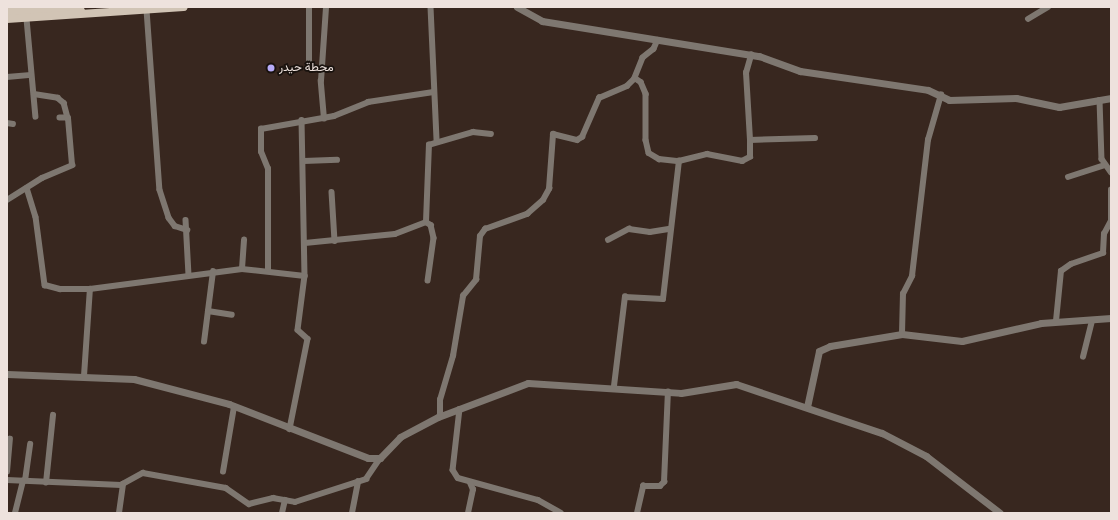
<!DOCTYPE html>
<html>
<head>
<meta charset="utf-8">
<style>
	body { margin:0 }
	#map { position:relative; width:1118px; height:520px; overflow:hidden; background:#38271f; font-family:Roboto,Vazirmatn,sans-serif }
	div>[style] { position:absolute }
	.minor>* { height:5.5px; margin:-2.75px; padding:0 2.75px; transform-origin:2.75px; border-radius:2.75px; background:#7e7770 }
	.tertiary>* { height:7px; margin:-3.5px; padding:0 3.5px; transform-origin:3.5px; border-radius:3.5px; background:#7e7770 }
	.primary>* { height:8px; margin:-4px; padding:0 4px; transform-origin:4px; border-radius:4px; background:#d1c4b5 }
	.dots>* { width:11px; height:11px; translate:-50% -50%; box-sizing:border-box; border:2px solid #19120e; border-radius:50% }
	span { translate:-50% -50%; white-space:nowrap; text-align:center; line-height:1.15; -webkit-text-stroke:3.5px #19120e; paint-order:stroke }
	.poi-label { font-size:12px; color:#eee2dd }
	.left { translate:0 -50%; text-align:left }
	.frame { position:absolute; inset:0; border:8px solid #eee2dd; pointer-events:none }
</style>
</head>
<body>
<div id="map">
	<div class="minor">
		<div style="left:431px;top:7px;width:133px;rotate:87.4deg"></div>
		<div style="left:147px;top:10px;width:180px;rotate:85.9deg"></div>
		<div style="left:160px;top:190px;width:29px;rotate:72deg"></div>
		<div style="left:169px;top:218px;width:10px;rotate:53deg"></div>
		<div style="left:175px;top:226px;width:13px;rotate:18deg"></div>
		<div style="left:27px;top:19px;width:98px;rotate:84.8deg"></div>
		<div style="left:1028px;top:19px;width:23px;rotate:-31deg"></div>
		<div style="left:658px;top:40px;width:10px;rotate:114deg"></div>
		<div style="left:654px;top:49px;width:14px;rotate:141deg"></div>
		<div style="left:643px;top:58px;width:22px;rotate:112deg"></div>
		<div style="left:635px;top:78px;width:7px;rotate:34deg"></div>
		<div style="left:641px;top:82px;width:13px;rotate:67deg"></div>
		<div style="left:646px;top:94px;width:46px;rotate:90deg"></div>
		<div style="left:646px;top:140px;width:13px;rotate:77deg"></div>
		<div style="left:649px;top:153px;width:12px;rotate:31deg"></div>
		<div style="left:659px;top:159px;width:20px;rotate:6deg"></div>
		<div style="left:309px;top:68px;width:61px;rotate:-90deg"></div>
		<div style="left:7px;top:77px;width:24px;rotate:-5deg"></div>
		<div style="left:34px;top:94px;width:24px;rotate:9deg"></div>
		<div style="left:58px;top:98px;width:8px;rotate:40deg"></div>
		<div style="left:64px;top:103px;width:16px;rotate:75deg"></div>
		<div style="left:1100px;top:100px;width:59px;rotate:88.1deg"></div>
		<div style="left:1102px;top:159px;width:16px;rotate:55deg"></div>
		<div style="left:324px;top:119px;width:38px;rotate:-95deg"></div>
		<div style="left:321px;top:81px;width:74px;rotate:-86.1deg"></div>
		<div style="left:302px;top:120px;width:156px;rotate:88.9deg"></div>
		<div style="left:7px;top:123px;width:6px;rotate:9deg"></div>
		<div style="left:750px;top:140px;width:67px;rotate:-93.4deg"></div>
		<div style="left:746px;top:73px;width:19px;rotate:-74deg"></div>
		<div style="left:304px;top:161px;width:33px;rotate:-2deg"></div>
		<div style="left:1068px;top:177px;width:38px;rotate:-18deg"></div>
		<div style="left:27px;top:188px;width:30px;rotate:73deg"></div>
		<div style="left:36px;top:217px;width:69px;rotate:82.5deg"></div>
		<div style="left:45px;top:285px;width:16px;rotate:15deg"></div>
		<div style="left:60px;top:289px;width:30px"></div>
		<div style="left:90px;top:289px;width:153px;rotate:-7.5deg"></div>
		<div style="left:242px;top:269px;width:63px;rotate:6.3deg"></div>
		<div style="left:305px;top:276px;width:54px;rotate:97.4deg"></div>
		<div style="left:298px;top:330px;width:13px;rotate:42deg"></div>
		<div style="left:308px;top:339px;width:92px;rotate:101.3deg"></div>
		<div style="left:332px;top:192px;width:49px;rotate:86.5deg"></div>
		<div style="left:7px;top:200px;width:41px;rotate:-32.2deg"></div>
		<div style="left:42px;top:178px;width:33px;rotate:-23deg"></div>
		<div style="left:72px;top:165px;width:47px;rotate:-94.9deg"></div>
		<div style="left:68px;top:118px;width:8px;rotate:180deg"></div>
		<div style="left:186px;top:220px;width:55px;rotate:86.9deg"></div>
		<div style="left:426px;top:222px;width:77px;rotate:-87.8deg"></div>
		<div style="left:429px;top:145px;width:46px;rotate:-16.5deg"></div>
		<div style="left:473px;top:132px;width:18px;rotate:6deg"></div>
		<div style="left:426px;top:222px;width:6px;rotate:31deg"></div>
		<div style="left:431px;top:225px;width:13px;rotate:77deg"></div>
		<div style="left:434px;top:238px;width:43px;rotate:97.9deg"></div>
		<div style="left:608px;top:240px;width:24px;rotate:-28deg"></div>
		<div style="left:629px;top:229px;width:21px;rotate:8deg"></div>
		<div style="left:650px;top:232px;width:20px;rotate:-9deg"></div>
		<div style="left:305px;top:243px;width:90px;rotate:-5.7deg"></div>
		<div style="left:395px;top:234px;width:33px;rotate:-21deg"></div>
		<div style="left:242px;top:269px;width:29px;rotate:-86deg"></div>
		<div style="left:268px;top:269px;width:100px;rotate:-90deg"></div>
		<div style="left:268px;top:169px;width:18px;rotate:-112deg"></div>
		<div style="left:261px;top:152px;width:23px;rotate:-90deg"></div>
		<div style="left:261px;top:129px;width:74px;rotate:-10.1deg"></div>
		<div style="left:334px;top:116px;width:37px;rotate:-22deg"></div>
		<div style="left:368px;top:102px;width:66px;rotate:-8.7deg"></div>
		<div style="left:208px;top:311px;width:24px;rotate:9deg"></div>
		<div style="left:1056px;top:321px;width:50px;rotate:-84.3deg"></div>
		<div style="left:1061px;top:271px;width:12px;rotate:-35deg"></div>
		<div style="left:1071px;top:264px;width:34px;rotate:-19deg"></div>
		<div style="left:1103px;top:253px;width:19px;rotate:-87deg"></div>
		<div style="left:1104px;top:234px;width:15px;rotate:-62deg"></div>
		<div style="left:1111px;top:221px;width:31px;rotate:-90deg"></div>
		<div style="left:902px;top:334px;width:40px;rotate:-88.6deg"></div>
		<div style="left:903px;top:294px;width:20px;rotate:-63deg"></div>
		<div style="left:912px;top:276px;width:137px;rotate:-83.3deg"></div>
		<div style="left:928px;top:140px;width:47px;rotate:-73.9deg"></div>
		<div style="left:204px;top:342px;width:71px;rotate:-82.7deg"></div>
		<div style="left:1083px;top:357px;width:37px;rotate:-76deg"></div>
		<div style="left:84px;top:376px;width:87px;rotate:-86.1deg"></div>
		<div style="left:614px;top:386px;width:90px;rotate:-83deg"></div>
		<div style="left:625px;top:297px;width:38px;rotate:3deg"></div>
		<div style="left:663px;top:299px;width:139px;rotate:-83.4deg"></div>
		<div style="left:679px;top:161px;width:29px;rotate:-14deg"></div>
		<div style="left:707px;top:154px;width:36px;rotate:11deg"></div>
		<div style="left:742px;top:161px;width:9px;rotate:-27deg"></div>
		<div style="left:750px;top:157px;width:17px;rotate:-90deg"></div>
		<div style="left:750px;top:140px;width:65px;rotate:-1.8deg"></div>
		<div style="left:460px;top:409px;width:61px;rotate:96.5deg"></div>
		<div style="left:453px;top:470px;width:9px;rotate:58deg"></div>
		<div style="left:458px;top:478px;width:83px;rotate:15.4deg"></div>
		<div style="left:538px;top:500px;width:26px;rotate:29deg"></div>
		<div style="left:440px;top:415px;width:15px;rotate:-90deg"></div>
		<div style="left:440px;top:400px;width:46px;rotate:-73.5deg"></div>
		<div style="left:453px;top:356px;width:61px;rotate:-80.5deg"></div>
		<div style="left:463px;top:296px;width:21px;rotate:-51deg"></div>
		<div style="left:476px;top:280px;width:44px;rotate:-84.8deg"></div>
		<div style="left:480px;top:236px;width:9px;rotate:-54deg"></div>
		<div style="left:485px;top:229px;width:45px;rotate:-19.7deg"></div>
		<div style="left:527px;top:214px;width:21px;rotate:-41deg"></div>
		<div style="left:543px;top:200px;width:13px;rotate:-61deg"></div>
		<div style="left:549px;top:189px;width:55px;rotate:-85.8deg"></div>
		<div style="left:553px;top:134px;width:25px;rotate:14deg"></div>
		<div style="left:577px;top:140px;width:6px;rotate:-31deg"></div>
		<div style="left:582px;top:137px;width:43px;rotate:-66.4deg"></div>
		<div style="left:599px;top:98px;width:30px;rotate:-23deg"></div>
		<div style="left:627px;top:86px;width:11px;rotate:-45deg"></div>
		<div style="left:7px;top:472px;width:33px;rotate:-85deg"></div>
		<div style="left:223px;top:472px;width:66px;rotate:-80.4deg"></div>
		<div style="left:7px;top:480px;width:114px;rotate:2.5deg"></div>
		<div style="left:121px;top:485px;width:25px;rotate:-29deg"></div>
		<div style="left:143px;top:473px;width:84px;rotate:10.2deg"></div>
		<div style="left:226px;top:488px;width:28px;rotate:35deg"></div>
		<div style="left:249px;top:504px;width:25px;rotate:-14deg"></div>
		<div style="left:273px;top:498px;width:22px;rotate:10deg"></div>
		<div style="left:295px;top:502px;width:75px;rotate:-17.9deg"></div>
		<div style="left:366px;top:479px;width:25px;rotate:-56deg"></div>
		<div style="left:25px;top:481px;width:37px;rotate:-82deg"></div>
		<div style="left:46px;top:483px;width:68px;rotate:-84.1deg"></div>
		<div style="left:15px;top:513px;width:33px;rotate:-76deg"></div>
		<div style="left:119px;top:513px;width:29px;rotate:-82deg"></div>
		<div style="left:282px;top:513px;width:13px;rotate:-77deg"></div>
		<div style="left:352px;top:513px;width:32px;rotate:-79deg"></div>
		<div style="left:468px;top:513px;width:24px;rotate:-78deg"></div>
		<div style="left:473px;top:490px;width:8px;rotate:-113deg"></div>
		<div style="left:637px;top:513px;width:28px;rotate:-77deg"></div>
		<div style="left:643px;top:486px;width:17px"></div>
		<div style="left:660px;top:486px;width:6px;rotate:-45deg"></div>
		<div style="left:664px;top:482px;width:90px;rotate:-87.5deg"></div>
	</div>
	<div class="tertiary">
		<div style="left:517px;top:7px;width:29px;rotate:29deg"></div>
		<div style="left:542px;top:21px;width:220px;rotate:9.2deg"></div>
		<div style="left:759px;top:56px;width:44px;rotate:20.1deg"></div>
		<div style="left:800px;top:71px;width:129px;rotate:8.4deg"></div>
		<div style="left:928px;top:90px;width:23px;rotate:25deg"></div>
		<div style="left:949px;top:100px;width:67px;rotate:-1.7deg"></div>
		<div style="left:1016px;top:98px;width:44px;rotate:11.8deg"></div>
		<div style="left:1059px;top:107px;width:53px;rotate:-9.8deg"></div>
		<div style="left:7px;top:374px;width:127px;rotate:2.3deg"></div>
		<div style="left:134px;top:379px;width:98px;rotate:14.7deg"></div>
		<div style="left:229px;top:404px;width:149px;rotate:21.2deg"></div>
		<div style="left:368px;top:458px;width:12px"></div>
		<div style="left:380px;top:458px;width:29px;rotate:-46deg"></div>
		<div style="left:400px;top:437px;width:43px;rotate:-27.8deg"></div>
		<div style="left:438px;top:417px;width:96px;rotate:-20.7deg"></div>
		<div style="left:528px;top:383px;width:153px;rotate:3.7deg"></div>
		<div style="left:681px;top:393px;width:56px;rotate:-9.3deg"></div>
		<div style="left:736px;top:384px;width:154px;rotate:18.6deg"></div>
		<div style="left:882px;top:433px;width:50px;rotate:27.6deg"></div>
		<div style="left:926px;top:456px;width:93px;rotate:37.6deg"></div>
		<div style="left:807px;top:407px;width:57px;rotate:-77.9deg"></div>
		<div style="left:819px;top:351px;width:12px;rotate:-24deg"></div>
		<div style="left:830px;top:346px;width:73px;rotate:-9.5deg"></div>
		<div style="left:902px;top:334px;width:60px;rotate:6.7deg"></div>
		<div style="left:962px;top:341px;width:81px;rotate:-12.8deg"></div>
		<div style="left:1041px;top:323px;width:70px;rotate:-4.1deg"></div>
	</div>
	<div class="primary">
		<div style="left:7px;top:12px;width:74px;rotate:-0.8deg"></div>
		<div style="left:7px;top:19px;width:177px;rotate:-3.9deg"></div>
	</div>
	<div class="dots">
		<div style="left:271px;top:68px;background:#b7abf8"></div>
	</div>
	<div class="poi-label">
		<span class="left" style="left:279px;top:68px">محطة حيدر</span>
	</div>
	<div class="frame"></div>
</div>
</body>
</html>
